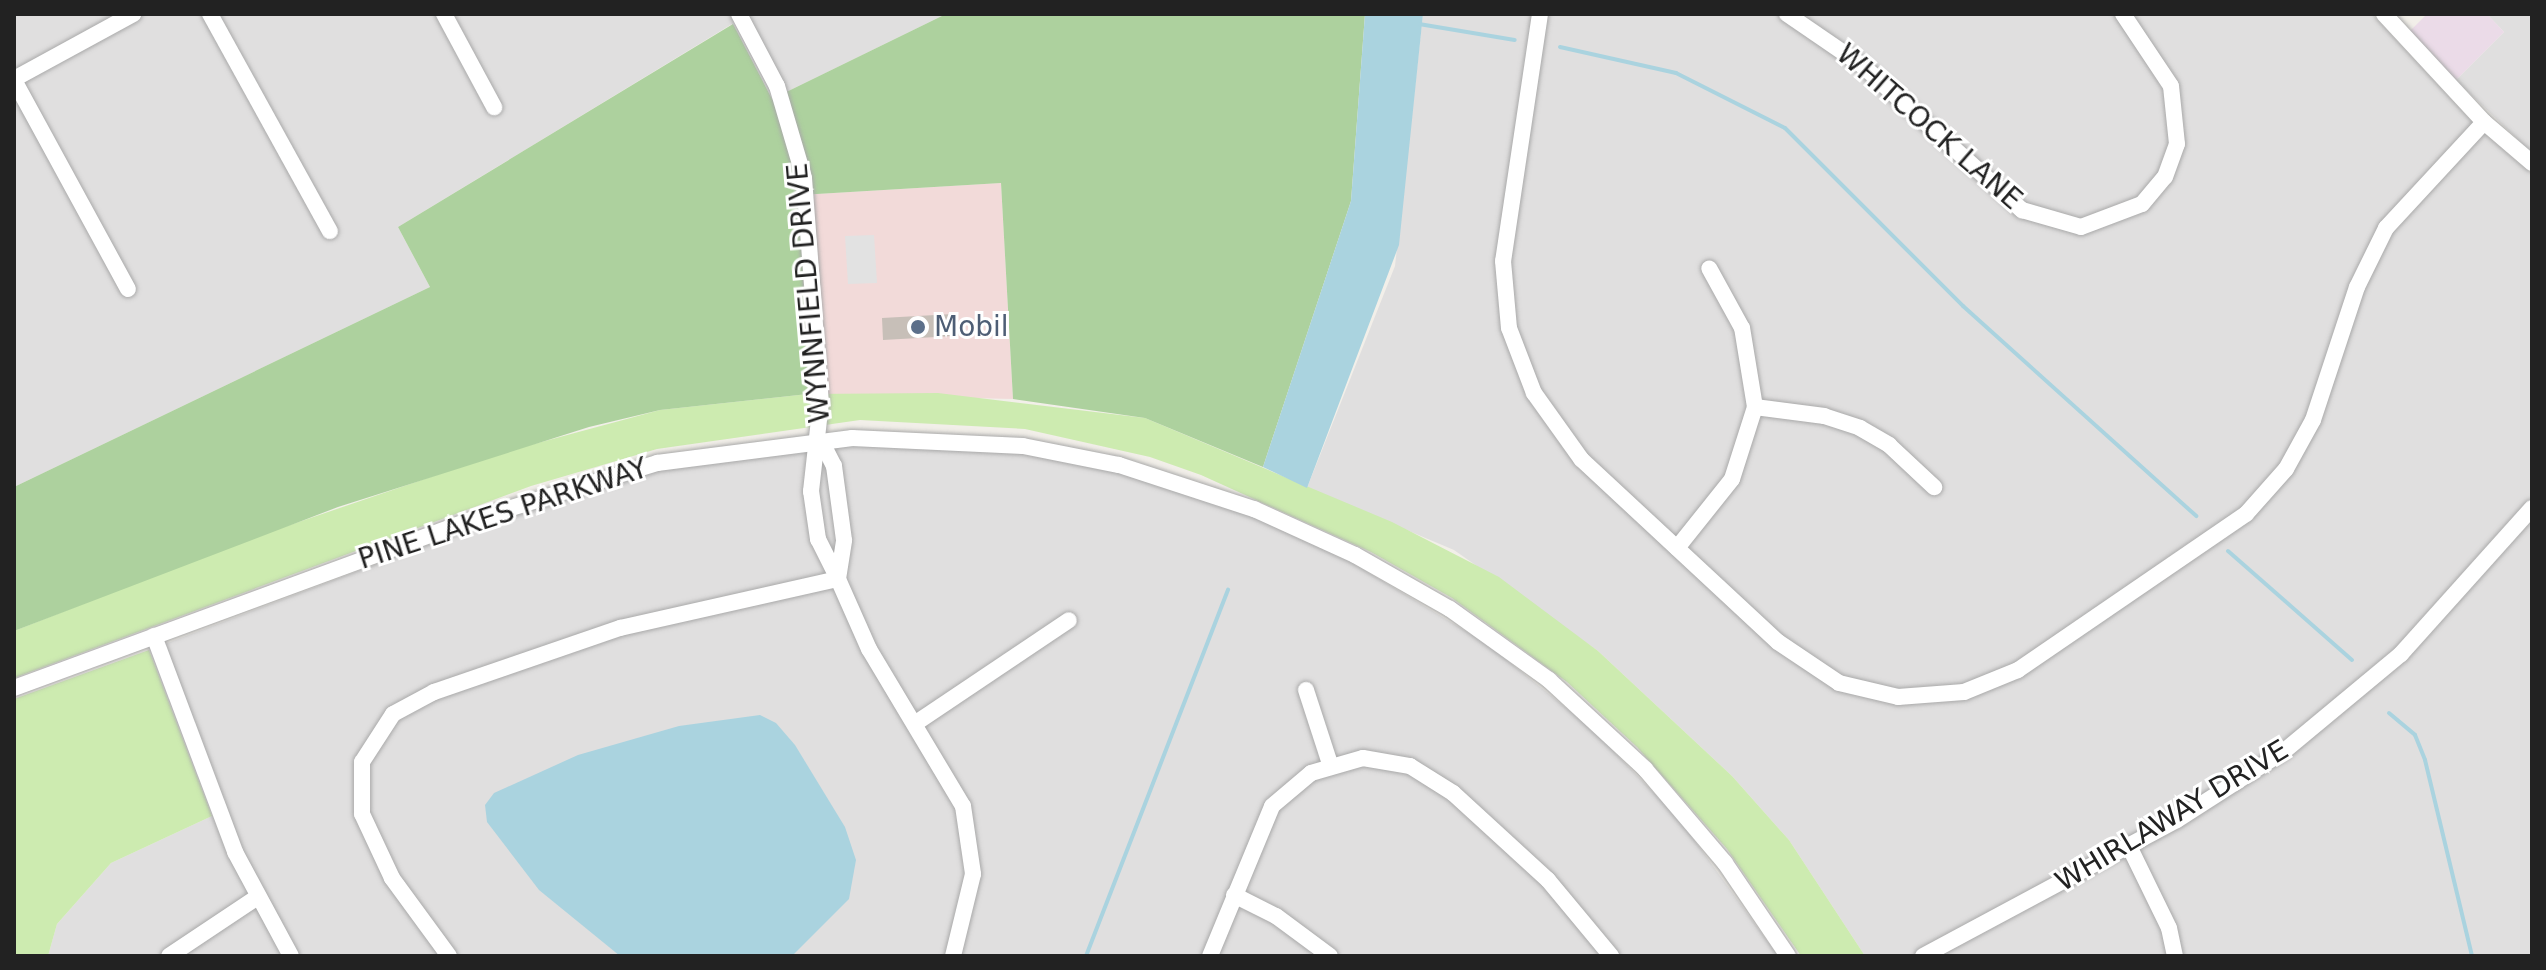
<!DOCTYPE html>
<html>
<head>
<meta charset="utf-8">
<style>
	body { margin:0 }
	#map { position:relative; width:2546px; height:970px; overflow:hidden; background:#f2efe9; font-family:"DejaVu Sans",sans-serif }
	div>[style] { position:absolute }
	.residential>* { inset:0; background:#e0dfdf }
	.commercial>* { inset:0; background:#f2dad9 }
	.industrial>* { inset:0; background:#ebdbe8 }
	.grass>* { inset:0; background:#cdebb0 }
	.forest>* { inset:0; background:#add19e }
	.parking>* { inset:0; background:#e2e2e2 }
	.water>* { inset:0; background:#aad3df }
	.stream>* { height:4px; margin:-2px; padding:0 2px; transform-origin:2px; border-radius:2px; background:#aad3df }
	.building>* { inset:0; background:#c7bfb8 }
	.roads { filter:drop-shadow(0 0 2px #a9a9a9) drop-shadow(0 0 2px #a9a9a9) }
	.minor>* { height:16px; margin:-8px; padding:0 8px; transform-origin:8px; border-radius:8px; background:#fff }
	.dots>* { width:22px; height:22px; translate:-50% -50%; box-sizing:border-box; border:4px solid #fff; border-radius:50% }
	span { translate:-50% -50%; white-space:nowrap; text-align:center; line-height:1.15; -webkit-text-stroke:6px #fff; paint-order:stroke }
	.street-label { font-size:28px; color:#222 }
	.service-label { font-size:28px; color:#4e5e75 }
	.left { translate:0 -50%; text-align:left }
	.frame { position:absolute; inset:0; border:16px solid #222; pointer-events:none }
</style>
</head>
<body>
<div id="map">
	<div class="residential">
		<div style="clip-path:polygon(14px 14px,946px 14px,772px 99px,732px 24px,398px 227px,430px 287px,14px 487px)"></div>
		<div style="clip-path:polygon(1423px 14px,2372px 14px,2478px 128px,2532px 174px,2532px 956px,1865px 956px,1789px 840px,1732px 776px,1598px 651px,1454px 550px,1307px 488px,1395px 266px)"></div>
		<div style="clip-path:polygon(2487px 14px,2532px 14px,2532px 153px,2456px 80px,2504px 32px)"></div>
		<div style="clip-path:polygon(856px 444px,1021px 453px,1116px 472px,1251px 516px,1351px 562px,1487px 644px,1592px 729px,1679px 819px,1778px 956px,48px 956px,57px 924px,111px 863px,212px 816px,149px 650px,472px 528px,658px 471px)"></div>
	</div>
	<div class="commercial">
		<div style="clip-path:polygon(1001px 183px,1013px 399px,808px 394px,800px 195px)"></div>
	</div>
	<div class="industrial">
		<div style="clip-path:polygon(2427px 14px,2487px 14px,2504px 32px,2456px 80px,2410px 31px)"></div>
	</div>
	<div class="grass">
		<div style="clip-path:polygon(938px 393px,1145px 418px,1392px 522px,1499px 577px,1598px 651px,1732px 776px,1789px 840px,1865px 956px,1801px 956px,1727px 849px,1637px 747px,1567px 682px,1452px 598px,1371px 552px,1201px 475px,1150px 457px,1025px 429px,860px 420px,657px 449px,531px 486px,14px 678px,14px 631px,243px 541px,501px 453px,660px 410px,808px 394px)"></div>
		<div style="clip-path:polygon(149px 650px,212px 816px,111px 863px,57px 924px,48px 956px,14px 956px,14px 699px)"></div>
	</div>
	<div class="forest">
		<div style="clip-path:polygon(946px 14px,1365px 14px,1351px 201px,1263px 467px,1145px 418px,1013px 399px,1001px 183px,800px 195px,808px 394px,660px 410px,589px 427px,338px 507px,14px 631px,14px 487px,430px 287px,398px 227px,733px 24px,772px 99px)"></div>
	</div>
	<div class="parking">
		<div style="clip-path:polygon(874px 235px,877px 283px,848px 284px,845px 236px)"></div>
	</div>
	<div class="water">
		<div style="clip-path:polygon(1365px 14px,1423px 14px,1399px 245px,1307px 488px,1263px 467px,1351px 201px)"></div>
		<div style="clip-path:polygon(760px 715px,776px 723px,795px 745px,845px 827px,856px 860px,849px 899px,792px 956px,620px 956px,539px 890px,487px 822px,485px 805px,494px 793px,578px 755px,679px 726px)"></div>
	</div>
	<div class="stream">
		<div style="left:1419px;top:24px;width:97px;rotate:9.5deg"></div>
		<div style="left:1560px;top:47px;width:119px;rotate:12.6deg"></div>
		<div style="left:1676px;top:73px;width:122px;rotate:26.8deg"></div>
		<div style="left:1785px;top:128px;width:252px;rotate:45deg"></div>
		<div style="left:1963px;top:306px;width:314px;rotate:42deg"></div>
		<div style="left:2228px;top:551px;width:165px;rotate:41.3deg"></div>
		<div style="left:2389px;top:713px;width:34px;rotate:40deg"></div>
		<div style="left:2415px;top:735px;width:27px;rotate:68deg"></div>
		<div style="left:2425px;top:760px;width:202px;rotate:76.5deg"></div>
		<div style="left:1086px;top:956px;width:393px;rotate:-68.8deg"></div>
	</div>
	<div class="building">
		<div style="clip-path:polygon(953px 314px,954px 336px,883px 340px,882px 318px)"></div>
	</div>
	<div class="roads">
		<div class="minor">
			<div style="left:210px;top:14px;width:248px;rotate:61.1deg"></div>
			<div style="left:444px;top:14px;width:106px;rotate:61.7deg"></div>
			<div style="left:739px;top:14px;width:81px;rotate:62.2deg"></div>
			<div style="left:777px;top:86px;width:96px;rotate:73.6deg"></div>
			<div style="left:804px;top:178px;width:225px;rotate:85.7deg"></div>
			<div style="left:821px;top:402px;width:90px;rotate:96.4deg"></div>
			<div style="left:811px;top:491px;width:49px;rotate:81.7deg"></div>
			<div style="left:818px;top:539px;width:45px;rotate:63.4deg"></div>
			<div style="left:838px;top:579px;width:39px;rotate:-81deg"></div>
			<div style="left:844px;top:540px;width:75px;rotate:-97.7deg"></div>
			<div style="left:834px;top:466px;width:28px;rotate:-117deg"></div>
			<div style="left:1540px;top:14px;width:250px;rotate:98.5deg"></div>
			<div style="left:1503px;top:261px;width:67px;rotate:84.9deg"></div>
			<div style="left:1509px;top:328px;width:70px;rotate:69deg"></div>
			<div style="left:1534px;top:393px;width:81px;rotate:54.5deg"></div>
			<div style="left:1581px;top:459px;width:269px;rotate:42.9deg"></div>
			<div style="left:1778px;top:642px;width:73px;rotate:33.9deg"></div>
			<div style="left:1839px;top:683px;width:61px;rotate:13.3deg"></div>
			<div style="left:1898px;top:697px;width:66px;rotate:-4.3deg"></div>
			<div style="left:1964px;top:692px;width:58px;rotate:-22.2deg"></div>
			<div style="left:2018px;top:670px;width:276px;rotate:-34.4deg"></div>
			<div style="left:2246px;top:514px;width:60px;rotate:-48.4deg"></div>
			<div style="left:2286px;top:469px;width:56px;rotate:-61.1deg"></div>
			<div style="left:2313px;top:420px;width:140px;rotate:-71.7deg"></div>
			<div style="left:2357px;top:287px;width:66px;rotate:-63.8deg"></div>
			<div style="left:2386px;top:228px;width:144px;rotate:-47.2deg"></div>
			<div style="left:1787px;top:14px;width:92px;rotate:34.4deg"></div>
			<div style="left:1863px;top:66px;width:215px;rotate:42.2deg"></div>
			<div style="left:2022px;top:210px;width:61px;rotate:16.1deg"></div>
			<div style="left:2081px;top:227px;width:65px;rotate:-20.7deg"></div>
			<div style="left:2142px;top:204px;width:35px;rotate:-50deg"></div>
			<div style="left:2165px;top:177px;width:35px;rotate:-70deg"></div>
			<div style="left:2177px;top:144px;width:58px;rotate:-95.9deg"></div>
			<div style="left:2171px;top:86px;width:87px;rotate:-123.7deg"></div>
			<div style="left:2384px;top:14px;width:147px;rotate:47.2deg"></div>
			<div style="left:2484px;top:122px;width:63px;rotate:40.5deg"></div>
			<div style="left:14px;top:79px;width:136px;rotate:-28.6deg"></div>
			<div style="left:14px;top:80px;width:238px;rotate:61.4deg"></div>
			<div style="left:1755px;top:407px;width:70px;rotate:7.4deg"></div>
			<div style="left:1824px;top:416px;width:38px;rotate:18deg"></div>
			<div style="left:1860px;top:428px;width:34px;rotate:30deg"></div>
			<div style="left:1889px;top:445px;width:62px;rotate:43deg"></div>
			<div style="left:1677px;top:548px;width:88px;rotate:-51.4deg"></div>
			<div style="left:1732px;top:479px;width:76px;rotate:-72.3deg"></div>
			<div style="left:1755px;top:407px;width:80px;rotate:-99.3deg"></div>
			<div style="left:1742px;top:328px;width:68px;rotate:-118.8deg"></div>
			<div style="left:154px;top:636px;width:231px;rotate:69.4deg"></div>
			<div style="left:235px;top:852px;width:118px;rotate:61.7deg"></div>
			<div style="left:14px;top:688px;width:485px;rotate:-20.2deg"></div>
			<div style="left:469px;top:521px;width:197px;rotate:-17.1deg"></div>
			<div style="left:657px;top:463px;width:197px;rotate:-7.3deg"></div>
			<div style="left:852px;top:438px;width:171px;rotate:2.7deg"></div>
			<div style="left:1023px;top:446px;width:98px;rotate:11.2deg"></div>
			<div style="left:1119px;top:465px;width:142px;rotate:18.1deg"></div>
			<div style="left:1254px;top:509px;width:111px;rotate:24.5deg"></div>
			<div style="left:1355px;top:555px;width:109px;rotate:29.6deg"></div>
			<div style="left:1450px;top:609px;width:122px;rotate:35.6deg"></div>
			<div style="left:1549px;top:680px;width:131px;rotate:42.8deg"></div>
			<div style="left:1645px;top:769px;width:123px;rotate:49.6deg"></div>
			<div style="left:1725px;top:863px;width:112px;rotate:55.9deg"></div>
			<div style="left:1306px;top:690px;width:78px;rotate:72deg"></div>
			<div style="left:916px;top:723px;width:184px;rotate:-33.9deg"></div>
			<div style="left:2129px;top:846px;width:91px;rotate:64deg"></div>
			<div style="left:2169px;top:928px;width:29px;rotate:78deg"></div>
			<div style="left:1234px;top:895px;width:47px;rotate:26.6deg"></div>
			<div style="left:1276px;top:916px;width:67px;rotate:36.5deg"></div>
			<div style="left:169px;top:956px;width:105px;rotate:-33.7deg"></div>
			<div style="left:449px;top:956px;width:97px;rotate:-126.2deg"></div>
			<div style="left:392px;top:878px;width:71px;rotate:-115.1deg"></div>
			<div style="left:362px;top:814px;width:52px;rotate:-90deg"></div>
			<div style="left:362px;top:762px;width:57px;rotate:-57.1deg"></div>
			<div style="left:393px;top:714px;width:47px;rotate:-28.2deg"></div>
			<div style="left:434px;top:692px;width:197px;rotate:-19deg"></div>
			<div style="left:620px;top:628px;width:223px;rotate:-12.7deg"></div>
			<div style="left:838px;top:579px;width:77px;rotate:66.1deg"></div>
			<div style="left:869px;top:649px;width:183px;rotate:59.1deg"></div>
			<div style="left:963px;top:806px;width:69px;rotate:81.6deg"></div>
			<div style="left:973px;top:874px;width:84px;rotate:103.7deg"></div>
			<div style="left:1210px;top:956px;width:162px;rotate:-67.5deg"></div>
			<div style="left:1272px;top:806px;width:51px;rotate:-40.2deg"></div>
			<div style="left:1311px;top:773px;width:54px;rotate:-16.1deg"></div>
			<div style="left:1363px;top:758px;width:48px;rotate:9.7deg"></div>
			<div style="left:1410px;top:766px;width:51px;rotate:32.1deg"></div>
			<div style="left:1453px;top:793px;width:129px;rotate:42.5deg"></div>
			<div style="left:1548px;top:880px;width:99px;rotate:50.3deg"></div>
			<div style="left:1923px;top:956px;width:288px;rotate:-28.2deg"></div>
			<div style="left:2177px;top:820px;width:126px;rotate:-32.7deg"></div>
			<div style="left:2283px;top:752px;width:153px;rotate:-39.7deg"></div>
			<div style="left:2401px;top:654px;width:196px;rotate:-48.1deg"></div>
		</div>
	</div>
	<div class="dots">
		<div style="left:918px;top:327px;background:#5c6f8a"></div>
	</div>
	<div class="street-label">
		<span style="left:1929px;top:127px;rotate:41deg">WHITCOCK LANE</span>
		<span style="left:809px;top:293px;rotate:-95deg">WYNNFIELD DRIVE</span>
		<span style="left:503px;top:514px;rotate:-18deg">PINE LAKES PARKWAY</span>
		<span style="left:2172px;top:816px;rotate:-31deg">WHIRLAWAY DRIVE</span>
	</div>
	<div class="service-label">
		<span class="left" style="left:934px;top:327px">Mobil</span>
	</div>
	<div class="frame"></div>
</div>
</body>
</html>
